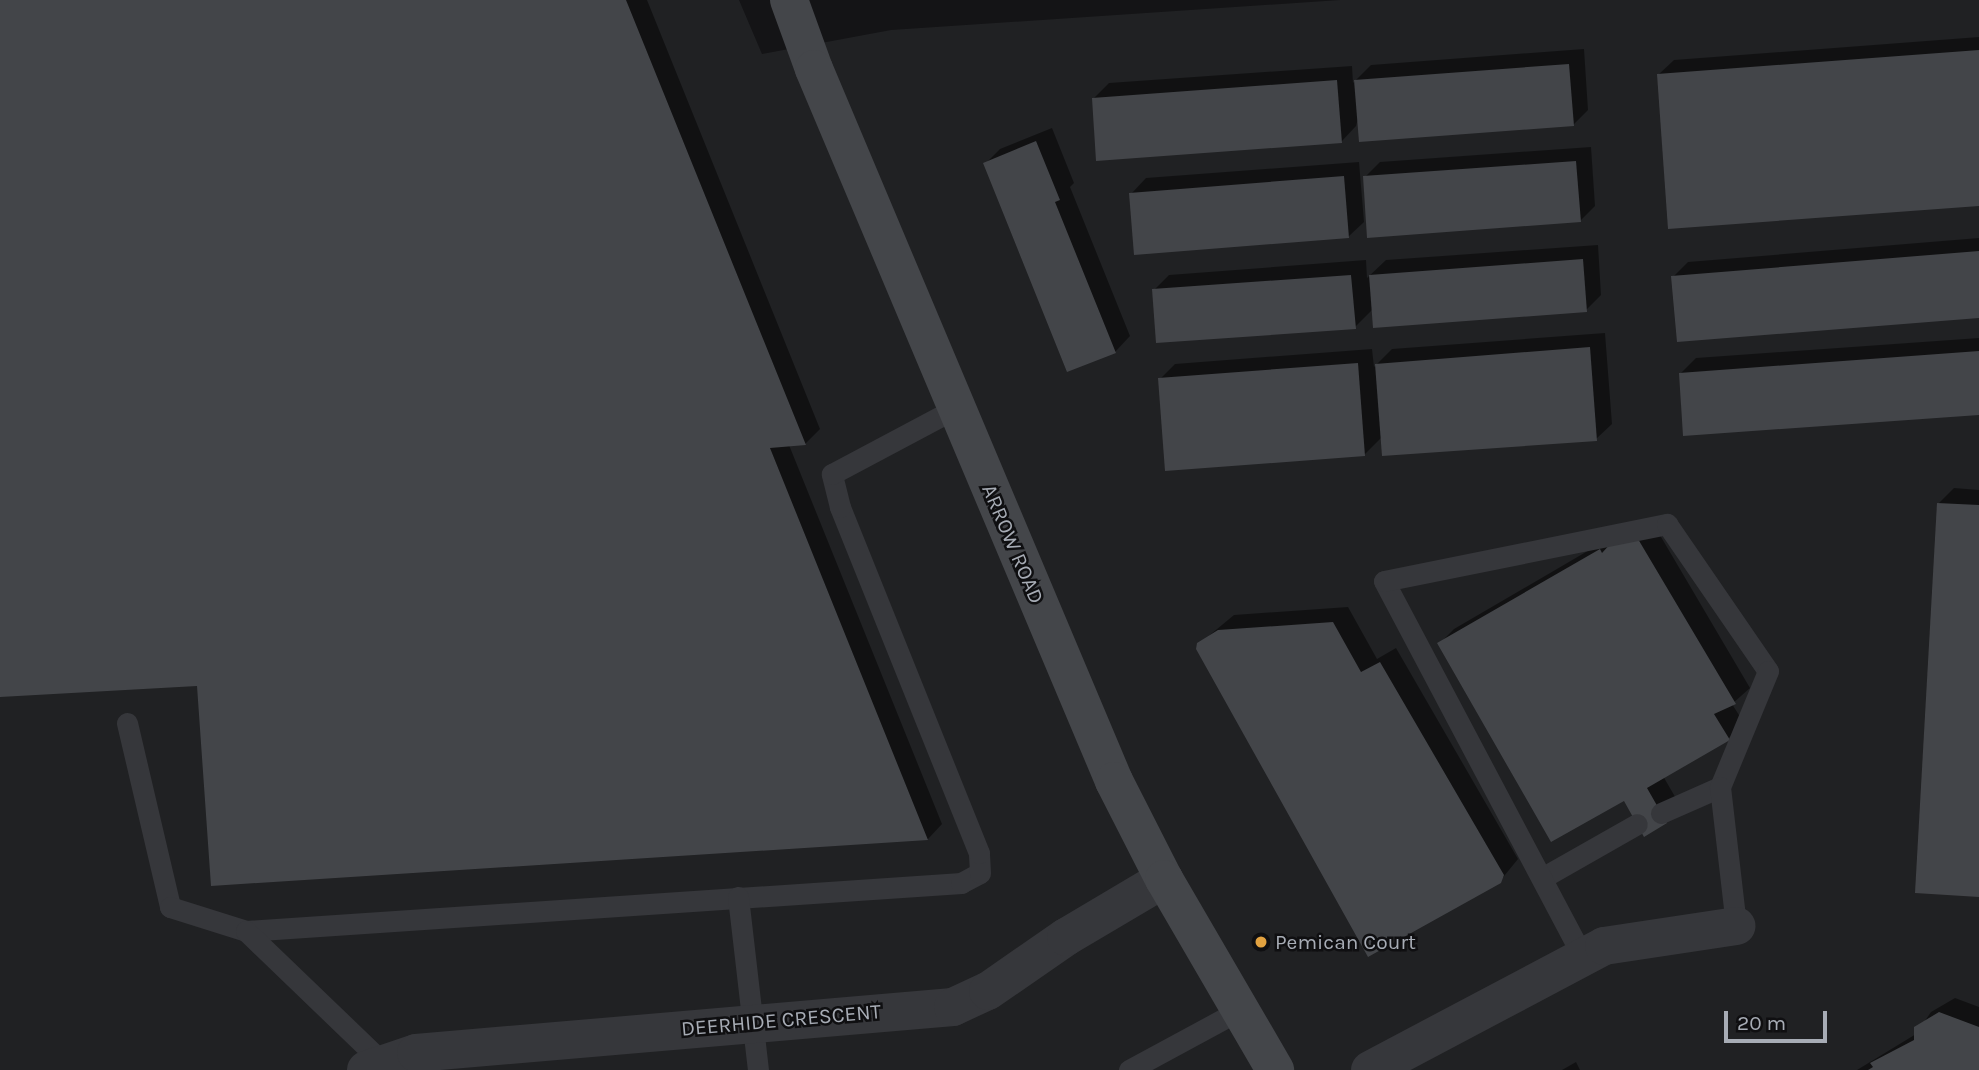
<!DOCTYPE html>
<html>
<head>
<meta charset="utf-8">
<style>
	body { margin:0 }
	#map { position:relative; width:1979px; height:1070px; overflow:hidden; background:#141416; font-family:Karla,sans-serif }
	div>[style] { position:absolute }
	.built>* { inset:0; background:#202123 }
	.shadow>* { inset:0; background:#0007 }
	.building>* { inset:0; background:#434549 }
	.lane>* { height:21px; margin:-10.5px; padding:0 10.5px; transform-origin:10.5px; border-radius:10.5px; background:#36373b }
	.street>* { height:38px; margin:-19px; padding:0 19px; transform-origin:19px; border-radius:19px; background:#36373b }
	.secondary>* { height:38px; margin:-19px; padding:0 19px; transform-origin:19px; border-radius:19px; background:#44464a }
	.dots>* { width:19px; height:19px; translate:-50% -50%; box-sizing:border-box; border:4px solid #0f0f11; border-radius:50% }
	span { translate:-50% -50%; white-space:nowrap; text-align:center; line-height:1.15; -webkit-text-stroke:5px #0f0f11; paint-order:stroke }
	.street-label { font-size:21px; color:#a7acb5 }
	.poi-label { font-size:21px; color:#a7acb5 }
	.left { translate:0 -50%; text-align:left }
	.scale { position:absolute; left:1724px; top:1011px; width:103px; height:32px; box-sizing:border-box; border:4px solid #a7acb5; border-top:0; padding-left:9px; font-size:21px; line-height:24px; white-space:nowrap; color:#a7acb5; -webkit-text-stroke:5px #0f0f11; paint-order:stroke }
</style>
</head>
<body>
<div id="map">
	<div class="built">
		<div style="clip-path:polygon(0 0,739px 0,762px 54px,891px 30px,1340px 0,1979px 0,1979px 1070px,0 1070px)"></div>
	</div>
	<div class="shadow">
		<div style="clip-path:polygon(0 0,647px 0,820px 429px,805px 444px,789px 445px,942px 824px,928px 839px,212px 884px,199px 684px,0 696px)"></div>
		<div style="clip-path:polygon(1979px 37px,1979px 204px,1658px 75px,1674px 60px)"></div>
		<div style="clip-path:polygon(1584px 49px,1588px 110px,1573px 125px,1359px 115px,1356px 126px,1341px 142px,1094px 98px,1109px 83px,1352px 66px,1353px 83px,1371px 65px)"></div>
		<div style="clip-path:polygon(1052px 128px,1074px 183px,1070px 187px,1130px 336px,1115px 352px,985px 164px,1000px 149px)"></div>
		<div style="clip-path:polygon(1591px 147px,1595px 206px,1580px 221px,1365px 177px,1380px 162px)"></div>
		<div style="clip-path:polygon(1359px 162px,1364px 222px,1348px 237px,1131px 194px,1146px 178px)"></div>
		<div style="clip-path:polygon(1979px 238px,1979px 316px,1673px 277px,1688px 262px)"></div>
		<div style="clip-path:polygon(1598px 245px,1601px 295px,1586px 310px,1373px 309px,1355px 327px,1154px 290px,1169px 275px,1366px 260px,1367px 278px,1386px 260px)"></div>
		<div style="clip-path:polygon(1605px 333px,1612px 424px,1596px 439px,1382px 437px,1364px 455px,1160px 379px,1175px 364px,1372px 349px,1374px 367px,1392px 349px)"></div>
		<div style="clip-path:polygon(1979px 338px,1979px 413px,1681px 373px,1696px 358px)"></div>
		<div style="clip-path:polygon(1954px 488px,1979px 490px,1979px 896px,1939px 503px)"></div>
		<div style="clip-path:polygon(1654px 525px,1750px 688px,1732px 704px,1744px 723px,1729px 738px,1663px 776px,1681px 807px,1666px 822px,1625px 798px,1439px 644px,1454px 629px,1615px 535px)"></div>
		<div style="clip-path:polygon(1348px 607px,1377px 659px,1396px 648px,1518px 859px,1500px 881px,1199px 644px,1234px 615px)"></div>
		<div style="clip-path:polygon(1955px 998px,1979px 1007px,1979px 1070px,1857px 1070px,1916px 1034px,1931px 1012px)"></div>
		<div style="clip-path:polygon(1576px 1062px,1580px 1070px,1562px 1070px)"></div>
	</div>
	<div class="building">
		<div style="clip-path:polygon(0 0,626px 0,806px 445px,770px 448px,928px 840px,211px 886px,197px 686px,0 697px)"></div>
		<div style="clip-path:polygon(1979px 50px,1979px 206px,1668px 229px,1657px 74px)"></div>
		<div style="clip-path:polygon(1569px 64px,1574px 126px,1359px 142px,1354px 80px)"></div>
		<div style="clip-path:polygon(1337px 80px,1342px 143px,1096px 161px,1092px 98px)"></div>
		<div style="clip-path:polygon(1036px 141px,1060px 200px,1055px 202px,1116px 353px,1067px 372px,983px 163px)"></div>
		<div style="clip-path:polygon(1576px 161px,1581px 222px,1367px 238px,1363px 176px)"></div>
		<div style="clip-path:polygon(1344px 176px,1349px 238px,1134px 255px,1129px 193px)"></div>
		<div style="clip-path:polygon(1979px 251px,1979px 318px,1677px 342px,1671px 276px)"></div>
		<div style="clip-path:polygon(1583px 259px,1587px 312px,1373px 328px,1369px 275px)"></div>
		<div style="clip-path:polygon(1351px 275px,1356px 329px,1156px 343px,1152px 289px)"></div>
		<div style="clip-path:polygon(1590px 347px,1597px 441px,1382px 456px,1375px 364px)"></div>
		<div style="clip-path:polygon(1979px 351px,1979px 415px,1683px 436px,1679px 373px)"></div>
		<div style="clip-path:polygon(1358px 363px,1365px 456px,1165px 471px,1158px 378px)"></div>
		<div style="clip-path:polygon(1937px 503px,1979px 505px,1979px 897px,1915px 893px)"></div>
		<div style="clip-path:polygon(1638px 539px,1736px 704px,1714px 714px,1730px 740px,1647px 788px,1667px 823px,1644px 837px,1624px 801px,1551px 842px,1437px 643px,1600px 549px,1602px 553px,1612px 542px)"></div>
		<div style="clip-path:polygon(1333px 622px,1361px 672px,1380px 662px,1504px 875px,1501px 883px,1368px 957px,1196px 649px,1197px 643px,1218px 630px)"></div>
		<div style="clip-path:polygon(1939px 1012px,1979px 1027px,1979px 1070px,1868px 1070px,1873px 1067px,1870px 1063px,1914px 1040px,1914px 1027px)"></div>
	</div>
	<div class="lane">
		<div style="left:127px;top:723px;width:189px;rotate:76.8deg"></div>
		<div style="left:170px;top:907px;width:80px;rotate:17.5deg"></div>
		<div style="left:246px;top:931px;width:717px;rotate:-3.84deg"></div>
		<div style="left:961px;top:883px;width:21px;rotate:-28deg"></div>
		<div style="left:980px;top:873px;width:20px;rotate:-93deg"></div>
		<div style="left:979px;top:853px;width:373px;rotate:-111.9deg"></div>
		<div style="left:840px;top:507px;width:34px;rotate:-104deg"></div>
		<div style="left:832px;top:474px;width:140px;rotate:-28deg"></div>
		<div style="left:1661px;top:813px;width:64px;rotate:-23.8deg"></div>
		<div style="left:1542px;top:878px;width:109px;rotate:-29.6deg"></div>
		<div style="left:738px;top:897px;width:174px;rotate:83.4deg"></div>
		<div style="left:246px;top:931px;width:189px;rotate:43.9deg"></div>
		<div style="left:1583px;top:957px;width:425px;rotate:-117.9deg"></div>
		<div style="left:1384px;top:581px;width:289px;rotate:-11.4deg"></div>
		<div style="left:1667px;top:524px;width:178px;rotate:55.5deg"></div>
		<div style="left:1768px;top:671px;width:126px;rotate:112.5deg"></div>
		<div style="left:1720px;top:787px;width:140px;rotate:83.4deg"></div>
		<div style="left:1129px;top:1070px;width:126px;rotate:-28.4deg"></div>
	</div>
	<div class="street">
		<div style="left:366px;top:1070px;width:53px;rotate:-18.8deg"></div>
		<div style="left:416px;top:1053px;width:539px;rotate:-4.9deg"></div>
		<div style="left:953px;top:1007px;width:38px;rotate:-25deg"></div>
		<div style="left:988px;top:991px;width:95px;rotate:-34.7deg"></div>
		<div style="left:1066px;top:937px;width:114px;rotate:-30.6deg"></div>
		<div style="left:1370px;top:1070px;width:265px;rotate:-27.9deg"></div>
		<div style="left:1604px;top:946px;width:134px;rotate:-8.6deg"></div>
	</div>
	<div class="secondary">
		<div style="left:789px;top:0;width:73px;rotate:70.1deg"></div>
		<div style="left:814px;top:69px;width:773px;rotate:67.15deg"></div>
		<div style="left:1114px;top:781px;width:110px;rotate:63deg"></div>
		<div style="left:1164px;top:879px;width:221px;rotate:59.8deg"></div>
	</div>
	<div class="dots">
		<div style="left:1261px;top:942px;background:#e2a240"></div>
	</div>
	<div class="street-label">
		<span style="left:1013px;top:544px;rotate:67deg">ARROW ROAD</span>
		<span style="left:781px;top:1020px;rotate:-5deg">DEERHIDE CRESCENT</span>
	</div>
	<div class="poi-label">
		<span class="left" style="left:1275px;top:942px">Pemican Court</span>
	</div>
	<div class="scale">20 m</div>
</div>
</body>
</html>
